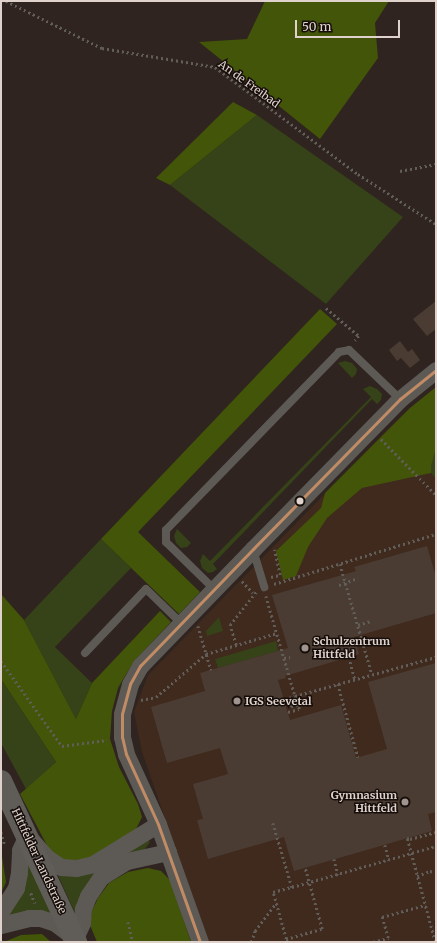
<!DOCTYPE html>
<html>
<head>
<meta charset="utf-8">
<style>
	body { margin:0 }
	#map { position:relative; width:437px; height:943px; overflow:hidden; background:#2f241f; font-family:Merriweather,serif }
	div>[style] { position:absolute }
	.built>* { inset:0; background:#40291d }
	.green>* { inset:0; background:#364217 }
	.forest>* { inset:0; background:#425508 }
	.building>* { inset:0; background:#4a3c32 }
	.path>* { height:2.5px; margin-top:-1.25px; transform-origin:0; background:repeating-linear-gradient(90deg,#615e5a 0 2px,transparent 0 5px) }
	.lane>* { height:8px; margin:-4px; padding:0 4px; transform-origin:4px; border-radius:4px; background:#5d5a55 }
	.street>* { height:17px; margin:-8.5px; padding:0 8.5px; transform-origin:8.5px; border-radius:8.5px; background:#5d5a55 }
	.secondary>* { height:22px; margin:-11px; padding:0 11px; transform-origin:11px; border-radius:11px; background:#605d59 }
	.bus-1>* { height:3px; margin:-1.5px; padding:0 1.5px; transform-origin:1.5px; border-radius:1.5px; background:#c18c65 }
	.dots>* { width:11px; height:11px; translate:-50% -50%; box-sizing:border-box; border:2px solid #160e0a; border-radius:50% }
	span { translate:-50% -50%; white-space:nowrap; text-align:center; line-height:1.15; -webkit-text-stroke:3px #160e0a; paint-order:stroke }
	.street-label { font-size:11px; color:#dfd1cb }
	.poi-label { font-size:11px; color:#dfd1cb; font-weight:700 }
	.left { translate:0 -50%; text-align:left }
	.right { translate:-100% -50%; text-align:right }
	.frame { position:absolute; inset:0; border:2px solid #dfd1cb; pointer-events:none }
	.scale { position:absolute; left:295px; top:20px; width:105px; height:18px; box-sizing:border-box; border:2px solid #dfd1cb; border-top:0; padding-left:5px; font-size:12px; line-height:14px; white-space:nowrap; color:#dfd1cb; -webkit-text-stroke:3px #160e0a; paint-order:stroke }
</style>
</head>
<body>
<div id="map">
	<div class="built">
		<div style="clip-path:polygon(436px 387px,436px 920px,434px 921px,436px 942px,208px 942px,142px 752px,134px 712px,148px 675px,388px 429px,410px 408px)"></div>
	</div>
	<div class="green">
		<div style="clip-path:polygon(257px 115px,403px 217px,326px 304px,170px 185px)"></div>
		<div style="clip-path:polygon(345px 361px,352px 363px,357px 369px,356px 374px,352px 378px,338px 363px)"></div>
		<div style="clip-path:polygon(370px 386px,377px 389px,382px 394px,381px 400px,377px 404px,372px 399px,213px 564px,217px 569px,213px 572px,208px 573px,202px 568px,200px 561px,203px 554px,210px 561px,371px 397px,363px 389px)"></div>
		<div style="clip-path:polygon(435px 448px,436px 448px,436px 479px,431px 473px,430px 466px)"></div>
		<div style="clip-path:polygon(177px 529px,191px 543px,187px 547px,181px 548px,176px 543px,174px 536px)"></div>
		<div style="clip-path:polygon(101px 539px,131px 568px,55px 647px,92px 683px,76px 719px,24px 620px)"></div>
		<div style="clip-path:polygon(219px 617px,223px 631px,207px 636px,206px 631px)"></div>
		<div style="clip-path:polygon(276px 641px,278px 651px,218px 668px,215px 659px)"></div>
		<div style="clip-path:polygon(1px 679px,56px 762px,26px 789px,1px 743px)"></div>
		<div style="clip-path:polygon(147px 840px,150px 842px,145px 849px,111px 862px,75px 913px,56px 871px)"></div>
		<div style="clip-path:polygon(28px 859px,55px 915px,3px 918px)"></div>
	</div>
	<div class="forest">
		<div style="clip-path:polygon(265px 1px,389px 1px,375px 23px,378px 58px,320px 139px,199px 42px,247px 39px)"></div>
		<div style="clip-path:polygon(233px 102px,257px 115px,170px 185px,156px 178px)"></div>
		<div style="clip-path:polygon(320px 309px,337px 324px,138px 532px,200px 592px,179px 614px,101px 539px)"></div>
		<div style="clip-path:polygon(436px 387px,436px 448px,431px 466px,431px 473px,362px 488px,327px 518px,308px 547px,296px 576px,283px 580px,276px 551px,321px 508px,325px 493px,410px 408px)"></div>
		<div style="clip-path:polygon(1px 594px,24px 620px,76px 719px,92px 683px,160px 611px,171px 622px,134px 661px,118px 688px,112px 711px,110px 739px,119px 767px,138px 804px,142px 817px,136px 829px,91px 858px,62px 862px,51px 853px,20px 794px,56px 762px,1px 679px)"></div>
		<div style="clip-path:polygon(1px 850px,6px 882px,1px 893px)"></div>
		<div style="clip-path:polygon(148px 868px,161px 871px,170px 880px,191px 942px,97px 942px,90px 925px,92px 911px,98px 898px,109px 883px,128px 872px)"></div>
		<div style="clip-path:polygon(42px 934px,51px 942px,4px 942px,21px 935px)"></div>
	</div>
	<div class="building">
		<div style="clip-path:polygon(436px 301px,436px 329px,427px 336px,413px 319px)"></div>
		<div style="clip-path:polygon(400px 341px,408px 352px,412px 349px,420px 360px,410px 368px,401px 358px,397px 361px,389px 350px)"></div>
		<div style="clip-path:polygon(427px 546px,436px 577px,436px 613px,354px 637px,359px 654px,285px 676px,286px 678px,278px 680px,290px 720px,341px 705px,356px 758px,387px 749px,368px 682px,436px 663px,436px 812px,428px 814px,432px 831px,294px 871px,284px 837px,208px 859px,197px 820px,203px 819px,193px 784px,228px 774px,220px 748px,167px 763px,151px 707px,205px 691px,200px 673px,288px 648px,272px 595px,356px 571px,354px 567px)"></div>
	</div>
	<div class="path">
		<div style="left:6px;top:1px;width:107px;rotate:26.1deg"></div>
		<div style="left:102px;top:48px;width:115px;rotate:9.5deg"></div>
		<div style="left:215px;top:67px;width:179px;rotate:36.8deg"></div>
		<div style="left:358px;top:174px;width:93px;rotate:32.7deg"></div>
		<div style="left:400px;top:171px;width:37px;rotate:-11deg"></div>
		<div style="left:326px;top:308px;width:43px;rotate:40.3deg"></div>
		<div style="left:359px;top:336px;width:6px;rotate:129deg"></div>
		<div style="left:381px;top:439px;width:78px;rotate:45.5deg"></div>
		<div style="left:340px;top:564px;width:115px;rotate:73.8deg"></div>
		<div style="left:271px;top:577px;width:9px;rotate:-13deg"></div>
		<div style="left:280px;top:575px;width:26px;rotate:-103deg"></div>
		<div style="left:242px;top:581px;width:16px;rotate:47deg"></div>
		<div style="left:274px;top:584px;width:170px;rotate:-17.2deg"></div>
		<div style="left:339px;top:585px;width:20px;rotate:-20deg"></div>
		<div style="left:266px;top:596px;width:104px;rotate:73.8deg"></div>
		<div style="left:295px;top:696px;width:146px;rotate:-15.5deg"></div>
		<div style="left:358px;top:625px;width:13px;rotate:-18deg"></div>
		<div style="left:198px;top:626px;width:46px;rotate:73.5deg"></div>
		<div style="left:236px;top:645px;width:21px;rotate:-107deg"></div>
		<div style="left:230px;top:625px;width:42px;rotate:-51.8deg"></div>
		<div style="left:349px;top:657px;width:23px;rotate:75deg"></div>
		<div style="left:284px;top:658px;width:6px;rotate:-9deg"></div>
		<div style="left:1px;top:661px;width:105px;rotate:54.3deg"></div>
		<div style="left:62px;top:746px;width:45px;rotate:-7.6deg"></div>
		<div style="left:338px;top:684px;width:76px;rotate:74.7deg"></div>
		<div style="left:141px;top:700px;width:15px;rotate:-11deg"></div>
		<div style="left:156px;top:697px;width:66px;rotate:-40.7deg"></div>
		<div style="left:206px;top:654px;width:74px;rotate:-16.5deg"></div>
		<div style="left:288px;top:712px;width:11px;rotate:-15deg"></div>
		<div style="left:299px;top:709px;width:4px;rotate:-104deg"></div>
		<div style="left:298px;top:705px;width:7px;rotate:164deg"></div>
		<div style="left:291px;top:707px;width:9px;rotate:-103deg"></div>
		<div style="left:289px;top:698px;width:6px;rotate:-18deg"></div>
		<div style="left:273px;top:823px;width:67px;rotate:73.5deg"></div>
		<div style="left:292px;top:887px;width:150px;rotate:-15.9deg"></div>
		<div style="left:1px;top:832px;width:14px;rotate:73deg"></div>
		<div style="left:385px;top:845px;width:16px;rotate:75deg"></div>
		<div style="left:334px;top:859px;width:16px;rotate:75deg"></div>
		<div style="left:417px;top:876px;width:14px;rotate:-21deg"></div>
		<div style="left:430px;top:871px;width:6px;rotate:9deg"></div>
		<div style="left:31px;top:893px;width:11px;rotate:68deg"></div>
		<div style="left:128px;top:922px;width:21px;rotate:76deg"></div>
		<div style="left:286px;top:939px;width:49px;rotate:-105.5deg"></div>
		<div style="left:273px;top:892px;width:20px;rotate:-15deg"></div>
		<div style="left:251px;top:942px;width:12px;rotate:-70deg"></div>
		<div style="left:255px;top:931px;width:35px;rotate:-53deg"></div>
		<div style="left:287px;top:942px;width:3px;rotate:-108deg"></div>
		<div style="left:286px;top:939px;width:37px;rotate:-16deg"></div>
		<div style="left:322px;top:929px;width:63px;rotate:-105.6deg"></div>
		<div style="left:373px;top:942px;width:16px;rotate:-15deg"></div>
		<div style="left:388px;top:938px;width:22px;rotate:-106deg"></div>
		<div style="left:382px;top:917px;width:45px;rotate:-15.6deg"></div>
		<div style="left:435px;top:942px;width:108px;rotate:-105.1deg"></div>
		<div style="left:407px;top:838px;width:3px;rotate:18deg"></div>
		<div style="left:410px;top:839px;width:27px;rotate:-15deg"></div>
	</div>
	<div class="lane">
		<div style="left:253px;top:550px;width:39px;rotate:73deg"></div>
		<div style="left:214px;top:589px;width:67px;rotate:-135.6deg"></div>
		<div style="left:166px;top:542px;width:12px;rotate:-90deg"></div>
		<div style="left:166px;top:530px;width:248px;rotate:-45.8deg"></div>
		<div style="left:339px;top:352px;width:10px;rotate:-11deg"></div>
		<div style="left:349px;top:350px;width:71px;rotate:43.9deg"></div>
		<div style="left:85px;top:653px;width:88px;rotate:-46.4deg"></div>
		<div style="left:146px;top:589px;width:49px;rotate:44.2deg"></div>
	</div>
	<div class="street">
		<div style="left:1px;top:911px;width:27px;rotate:-57deg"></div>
		<div style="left:16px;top:888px;width:16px;rotate:-79deg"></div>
		<div style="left:19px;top:872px;width:22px;rotate:-87deg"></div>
		<div style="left:20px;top:850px;width:17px;rotate:-65deg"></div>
		<div style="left:27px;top:835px;width:29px;rotate:49deg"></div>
		<div style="left:46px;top:857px;width:18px;rotate:34deg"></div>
		<div style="left:61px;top:867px;width:15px;rotate:4deg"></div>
		<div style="left:76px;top:868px;width:17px;rotate:-13deg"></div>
		<div style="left:93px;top:864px;width:76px;rotate:-31.6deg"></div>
		<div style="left:1px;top:925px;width:29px;rotate:-14deg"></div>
		<div style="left:29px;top:918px;width:11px"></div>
		<div style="left:40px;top:918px;width:16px;rotate:18deg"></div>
		<div style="left:55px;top:923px;width:25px;rotate:37deg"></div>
		<div style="left:75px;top:938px;width:17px;rotate:-65deg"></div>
		<div style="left:82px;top:923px;width:14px;rotate:-86deg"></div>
		<div style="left:83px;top:909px;width:14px;rotate:-69deg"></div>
		<div style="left:88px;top:896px;width:23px;rotate:-56deg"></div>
		<div style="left:101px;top:877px;width:31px;rotate:-32deg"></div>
		<div style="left:127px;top:861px;width:42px;rotate:-12.4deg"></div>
		<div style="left:200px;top:942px;width:125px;rotate:-109.6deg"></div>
		<div style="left:158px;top:824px;width:77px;rotate:-114.6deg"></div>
		<div style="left:126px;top:754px;width:17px;rotate:-103deg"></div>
		<div style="left:122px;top:737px;width:23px;rotate:-90deg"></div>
		<div style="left:122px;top:714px;width:31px;rotate:-75deg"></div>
		<div style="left:130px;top:684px;width:21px;rotate:-61deg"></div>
		<div style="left:140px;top:666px;width:163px;rotate:-46deg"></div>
		<div style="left:253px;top:549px;width:210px;rotate:-45.6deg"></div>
		<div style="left:400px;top:399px;width:46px;rotate:-38.9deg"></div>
	</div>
	<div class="secondary">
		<div style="left:1px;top:781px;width:178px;rotate:65deg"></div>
	</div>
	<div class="bus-1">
		<div style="left:200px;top:942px;width:125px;rotate:-109.6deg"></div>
		<div style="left:158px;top:824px;width:77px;rotate:-114.6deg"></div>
		<div style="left:126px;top:754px;width:17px;rotate:-103deg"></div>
		<div style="left:122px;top:737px;width:23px;rotate:-90deg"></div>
		<div style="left:122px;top:714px;width:31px;rotate:-75deg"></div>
		<div style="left:130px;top:684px;width:21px;rotate:-61deg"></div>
		<div style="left:140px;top:666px;width:163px;rotate:-46deg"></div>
		<div style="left:253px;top:549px;width:210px;rotate:-45.6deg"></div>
		<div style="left:400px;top:399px;width:46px;rotate:-38.9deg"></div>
	</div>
	<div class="dots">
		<div style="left:300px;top:501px;background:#dfd1cb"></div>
		<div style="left:305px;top:648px;background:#a1948f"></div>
		<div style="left:237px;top:701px;background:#a1948f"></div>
		<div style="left:405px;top:802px;background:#a1948f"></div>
	</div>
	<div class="street-label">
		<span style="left:249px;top:84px;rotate:36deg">An de Freibad</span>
		<span style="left:39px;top:861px;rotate:65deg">Hittfelder Landstraße</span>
	</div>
	<div class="poi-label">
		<span class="left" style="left:313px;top:648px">Schulzentrum<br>Hittfeld</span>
		<span class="left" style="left:245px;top:701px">IGS Seevetal</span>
		<span class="right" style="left:397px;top:802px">Gymnasium<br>Hittfeld</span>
	</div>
	<div class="frame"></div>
	<div class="scale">50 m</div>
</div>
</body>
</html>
